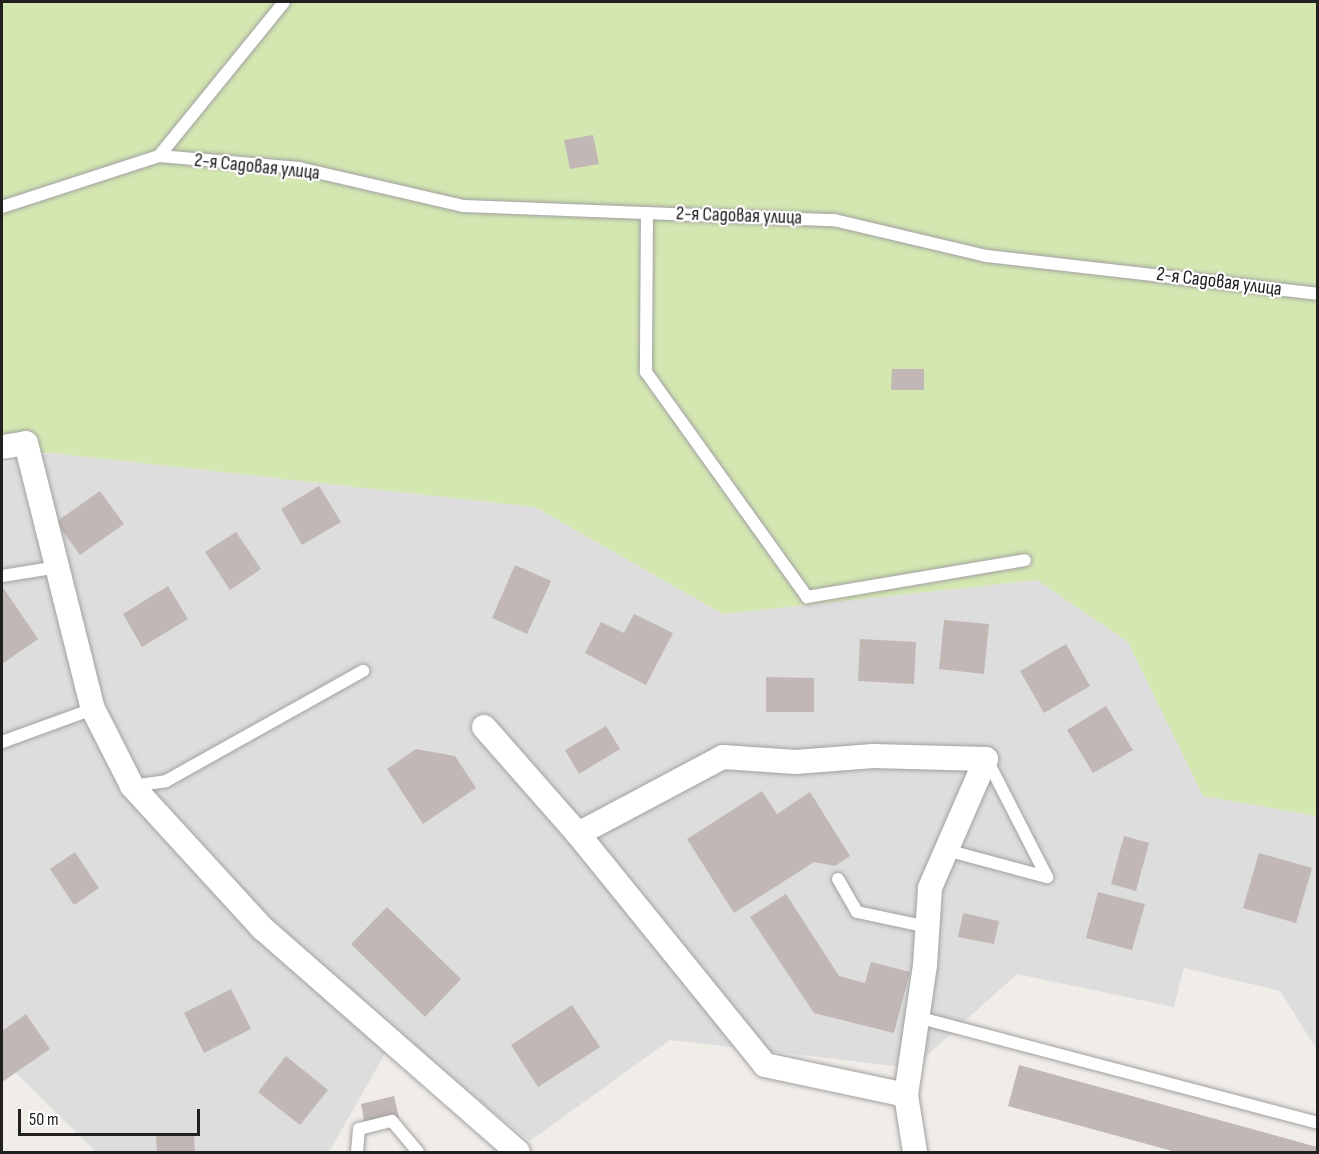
<!DOCTYPE html>
<html>
<head>
<meta charset="utf-8">
<style>
	body { margin:0 }
	#map { position:relative; width:1319px; height:1154px; overflow:hidden; background:#f0ece8; font-family:"Sofia Sans Condensed",sans-serif }
	div>[style] { position:absolute }
	.residential>* { inset:0; background:#deddde }
	.grass>* { inset:0; background:#d4e7b1 }
	.building>* { inset:0; background:#c1b7b4 }
	.roads { filter:drop-shadow(0 0 2px #a1a1a1) drop-shadow(0 0 2px #a1a1a1) }
	.lane>* { height:12px; margin:-6px; padding:0 6px; transform-origin:6px; border-radius:6px; background:#fff }
	.street>* { height:24px; margin:-12px; padding:0 12px; transform-origin:12px; border-radius:12px; background:#fff }
	span { translate:-50% -50%; white-space:nowrap; text-align:center; line-height:1.15; -webkit-text-stroke:4.5px #fff; paint-order:stroke }
	.street-label { font-size:20px; color:#202020 }
	.frame { position:absolute; inset:0; border:3px solid #202020; pointer-events:none }
	.scale { position:absolute; left:18px; top:1109px; width:182px; height:27px; box-sizing:border-box; border:3px solid #202020; border-top:0; padding-left:8px; font-size:18px; line-height:21px; white-space:nowrap; color:#202020; -webkit-text-stroke:4px #fff; paint-order:stroke }
</style>
</head>
<body>
<div id="map">
	<div class="residential">
		<div style="clip-path:polygon(51px 453px,535px 507px,723px 614px,1037px 580px,1128px 642px,1203px 795px,1317px 816px,1317px 1050px,1280px 991px,1184px 968px,1174px 1007px,1017px 974px,913px 1068px,670px 1040px,530px 1141px,396px 1034px,329px 1152px,96px 1152px,2px 1059px,2px 464px)"></div>
	</div>
	<div class="grass">
		<div style="clip-path:polygon(2px 2px,1317px 2px,1317px 816px,1203px 796px,1128px 642px,1037px 580px,723px 614px,535px 507px,51px 453px,2px 452px)"></div>
	</div>
	<div class="building">
		<div style="clip-path:polygon(593px 135px,599px 164px,570px 169px,564px 140px)"></div>
		<div style="clip-path:polygon(892px 369px,924px 369px,924px 390px,891px 390px)"></div>
		<div style="clip-path:polygon(319px 486px,341px 522px,302px 545px,281px 509px)"></div>
		<div style="clip-path:polygon(100px 491px,124px 524px,80px 555px,56px 522px)"></div>
		<div style="clip-path:polygon(236px 532px,261px 569px,230px 590px,205px 552px)"></div>
		<div style="clip-path:polygon(515px 565px,551px 581px,527px 634px,492px 618px)"></div>
		<div style="clip-path:polygon(2px 586px,38px 639px,2px 664px)"></div>
		<div style="clip-path:polygon(168px 586px,188px 619px,142px 647px,123px 614px)"></div>
		<div style="clip-path:polygon(634px 614px,673px 633px,646px 685px,585px 653px,601px 622px,624px 633px)"></div>
		<div style="clip-path:polygon(944px 620px,989px 624px,984px 674px,939px 669px)"></div>
		<div style="clip-path:polygon(860px 639px,916px 642px,914px 684px,858px 681px)"></div>
		<div style="clip-path:polygon(1066px 644px,1090px 686px,1044px 713px,1020px 671px)"></div>
		<div style="clip-path:polygon(766px 677px,814px 678px,814px 712px,766px 712px)"></div>
		<div style="clip-path:polygon(1106px 706px,1133px 750px,1093px 773px,1067px 730px)"></div>
		<div style="clip-path:polygon(606px 726px,620px 749px,579px 774px,565px 750px)"></div>
		<div style="clip-path:polygon(416px 749px,455px 756px,476px 788px,423px 824px,387px 769px)"></div>
		<div style="clip-path:polygon(762px 791px,777px 814px,810px 792px,850px 856px,835px 866px,814px 862px,734px 913px,687px 839px)"></div>
		<div style="clip-path:polygon(1124px 836px,1149px 843px,1136px 891px,1111px 884px)"></div>
		<div style="clip-path:polygon(75px 852px,99px 888px,74px 905px,50px 869px)"></div>
		<div style="clip-path:polygon(1259px 853px,1312px 868px,1296px 923px,1243px 908px)"></div>
		<div style="clip-path:polygon(1098px 892px,1145px 904px,1132px 950px,1086px 938px)"></div>
		<div style="clip-path:polygon(786px 894px,839px 976px,865px 983px,871px 962px,910px 972px,894px 1033px,814px 1013px,750px 917px)"></div>
		<div style="clip-path:polygon(387px 907px,461px 979px,425px 1017px,351px 944px)"></div>
		<div style="clip-path:polygon(963px 913px,999px 921px,994px 944px,958px 937px)"></div>
		<div style="clip-path:polygon(231px 989px,251px 1029px,204px 1053px,184px 1013px)"></div>
		<div style="clip-path:polygon(572px 1005px,600px 1047px,538px 1087px,511px 1045px)"></div>
		<div style="clip-path:polygon(26px 1014px,50px 1049px,2px 1082px,2px 1031px)"></div>
		<div style="clip-path:polygon(286px 1056px,328px 1090px,300px 1125px,258px 1092px)"></div>
		<div style="clip-path:polygon(1019px 1065px,1317px 1147px,1317px 1152px,1176px 1152px,1008px 1106px)"></div>
		<div style="clip-path:polygon(394px 1096px,399px 1118px,365px 1125px,361px 1104px)"></div>
		<div style="clip-path:polygon(194px 1133px,195px 1152px,157px 1152px,156px 1136px)"></div>
	</div>
	<div class="roads">
		<div class="lane">
			<div style="left:159px;top:156px;width:141px;rotate:4.9deg"></div>
			<div style="left:299px;top:168px;width:168px;rotate:13deg"></div>
			<div style="left:463px;top:206px;width:371px;rotate:2.2deg"></div>
			<div style="left:834px;top:220px;width:156px;rotate:13.3deg"></div>
			<div style="left:986px;top:256px;width:334px;rotate:6.5deg"></div>
			<div style="left:2px;top:207px;width:165px;rotate:-18deg"></div>
			<div style="left:159px;top:156px;width:198px;rotate:-50.9deg"></div>
			<div style="left:647px;top:213px;width:159px;rotate:90.4deg"></div>
			<div style="left:646px;top:372px;width:277px;rotate:54.4deg"></div>
			<div style="left:807px;top:597px;width:221px;rotate:-9.6deg"></div>
			<div style="left:2px;top:576px;width:57px;rotate:-9.1deg"></div>
			<div style="left:2px;top:742px;width:97px;rotate:-19.9deg"></div>
			<div style="left:132px;top:786px;width:34px;rotate:-8deg"></div>
			<div style="left:166px;top:781px;width:226px;rotate:-29.2deg"></div>
			<div style="left:946px;top:850px;width:105px;rotate:15deg"></div>
			<div style="left:1047px;top:877px;width:131px;rotate:-117.1deg"></div>
			<div style="left:838px;top:879px;width:38px;rotate:60deg"></div>
			<div style="left:857px;top:912px;width:73px;rotate:11.9deg"></div>
			<div style="left:917px;top:1017px;width:415px;rotate:14.8deg"></div>
			<div style="left:357px;top:1152px;width:23px;rotate:-85deg"></div>
			<div style="left:359px;top:1129px;width:34px;rotate:-14deg"></div>
			<div style="left:392px;top:1121px;width:40px;rotate:50deg"></div>
		</div>
		<div class="street">
			<div style="left:2px;top:447px;width:24px;rotate:-9deg"></div>
			<div style="left:26px;top:443px;width:274px;rotate:75.9deg"></div>
			<div style="left:93px;top:709px;width:86px;rotate:63.1deg"></div>
			<div style="left:132px;top:786px;width:193px;rotate:47.5deg"></div>
			<div style="left:262px;top:928px;width:340px;rotate:41.2deg"></div>
			<div style="left:484px;top:727px;width:142px;rotate:48.7deg"></div>
			<div style="left:578px;top:834px;width:297px;rotate:51deg"></div>
			<div style="left:765px;top:1065px;width:144px;rotate:12deg"></div>
			<div style="left:578px;top:834px;width:164px;rotate:-28deg"></div>
			<div style="left:723px;top:757px;width:73px;rotate:3.9deg"></div>
			<div style="left:796px;top:762px;width:77px;rotate:-4.5deg"></div>
			<div style="left:873px;top:756px;width:113px;rotate:1.5deg"></div>
			<div style="left:986px;top:759px;width:141px;rotate:113.5deg"></div>
			<div style="left:930px;top:888px;width:77px;rotate:93.7deg"></div>
			<div style="left:925px;top:965px;width:131px;rotate:98.3deg"></div>
			<div style="left:906px;top:1095px;width:58px;rotate:81deg"></div>
		</div>
	</div>
	<div class="street-label">
		<span style="left:257px;top:167px;rotate:6deg">2-я Садовая улица</span>
		<span style="left:739px;top:216px;rotate:2deg">2-я Садовая улица</span>
		<span style="left:1219px;top:282px;rotate:7deg">2-я Садовая улица</span>
	</div>
	<div class="frame"></div>
	<div class="scale">50 m</div>
</div>
</body>
</html>
